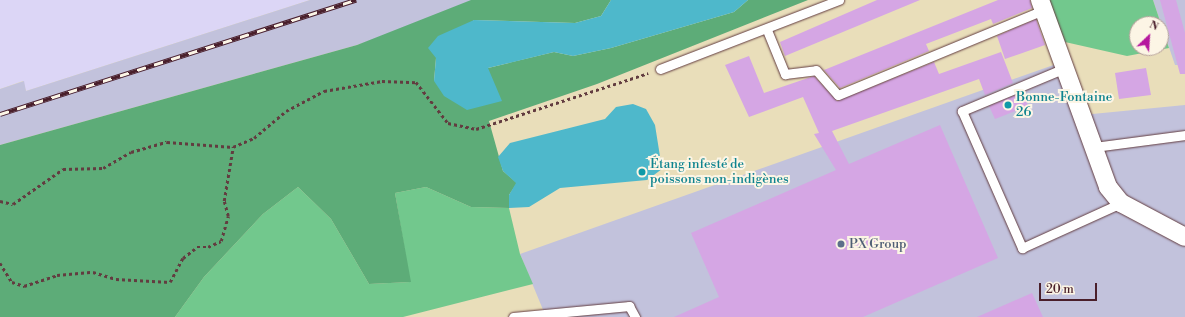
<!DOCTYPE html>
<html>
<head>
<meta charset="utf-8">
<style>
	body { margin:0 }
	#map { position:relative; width:1185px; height:317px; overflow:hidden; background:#e9deba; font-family:"Libre Bodoni",serif }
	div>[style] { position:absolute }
	.built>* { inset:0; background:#dcd6f6 }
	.industrial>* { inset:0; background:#c2c2dc }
	.green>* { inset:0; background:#72c88d }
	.forest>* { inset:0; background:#5dac78 }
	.water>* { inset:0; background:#4eb8cb }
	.building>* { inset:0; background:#d5a6e4 }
	.path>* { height:2.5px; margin-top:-1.25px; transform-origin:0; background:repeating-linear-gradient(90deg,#623c40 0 3px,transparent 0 6px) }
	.roads { filter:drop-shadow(0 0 1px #623c40) drop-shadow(0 0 1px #623c40) }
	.lane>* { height:9px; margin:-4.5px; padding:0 4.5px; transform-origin:4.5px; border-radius:4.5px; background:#fff }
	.street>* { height:18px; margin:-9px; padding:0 9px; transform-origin:9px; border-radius:9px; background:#fff }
	.rail>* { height:4.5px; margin-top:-2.25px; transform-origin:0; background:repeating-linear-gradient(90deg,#fcf5e5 0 9px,#4a1f2b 0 18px); box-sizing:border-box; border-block:1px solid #4a1f2b }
	.dots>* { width:11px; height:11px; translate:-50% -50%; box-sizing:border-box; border:2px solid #fcf5e5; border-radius:50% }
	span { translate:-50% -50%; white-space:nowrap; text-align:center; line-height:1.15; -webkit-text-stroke:4px #fcf5e5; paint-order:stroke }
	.culture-label { font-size:13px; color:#0d838f }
	.left { translate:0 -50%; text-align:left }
	.service-label { font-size:13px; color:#4e5e75 }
	.north { position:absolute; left:1129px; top:16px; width:40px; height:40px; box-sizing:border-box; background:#fcf5e5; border:1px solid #b59f9b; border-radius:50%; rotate:25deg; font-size:11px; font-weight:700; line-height:16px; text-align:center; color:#4a1f2b }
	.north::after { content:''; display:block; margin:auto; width:14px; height:18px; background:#b5179e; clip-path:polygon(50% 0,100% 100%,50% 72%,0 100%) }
	.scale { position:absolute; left:1039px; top:283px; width:58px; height:18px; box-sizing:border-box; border:2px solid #4a1f2b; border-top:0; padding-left:5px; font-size:12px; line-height:14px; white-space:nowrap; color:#4a1f2b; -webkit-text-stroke:3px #fcf5e5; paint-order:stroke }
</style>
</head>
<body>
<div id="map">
	<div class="built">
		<div style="clip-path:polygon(0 0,310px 0,26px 91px,23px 81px,0 89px)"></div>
	</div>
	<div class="industrial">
		<div style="clip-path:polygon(310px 0,492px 0,357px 45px,0 145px,0 89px,24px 81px,26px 91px)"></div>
		<div style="clip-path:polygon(1153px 0,1185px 0,1185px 65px,1175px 65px)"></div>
		<div style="clip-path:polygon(1062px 62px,1082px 115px,1185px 105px,1185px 317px,546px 317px,520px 254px)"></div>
	</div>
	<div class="green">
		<div style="clip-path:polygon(evenodd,1049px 0,1153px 0,1169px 48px,1127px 56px,1065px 42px,1049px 0,1137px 24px,1161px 24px,1161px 48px,1137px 48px,1137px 24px)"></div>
		<div style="clip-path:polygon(298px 187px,331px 219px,369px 284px,410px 282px,395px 193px,426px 187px,471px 207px,509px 208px,520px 254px,533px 284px,403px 317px,175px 317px,204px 277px,263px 214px)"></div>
	</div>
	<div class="forest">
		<div style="clip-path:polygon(471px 0,611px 0,601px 16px,575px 23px,474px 20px,436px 58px,434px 81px,554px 52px,573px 56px,611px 48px,734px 12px,748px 0,808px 0,597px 84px,489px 121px,503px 171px,517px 183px,509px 195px,509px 208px,471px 207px,426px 187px,395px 193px,411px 282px,369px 284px,331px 219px,298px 187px,263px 214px,204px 277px,175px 317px,0 317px,0 145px,357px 45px)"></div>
	</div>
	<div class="water">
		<div style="clip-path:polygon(611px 0,748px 0,734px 12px,611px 48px,573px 56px,554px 52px,488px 68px,502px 101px,467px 110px,444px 96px,434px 81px,436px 58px,428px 48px,438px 36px,474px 20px,575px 23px,601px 16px)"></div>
		<div style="clip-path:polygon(633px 104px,646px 109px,655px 125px,662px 169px,647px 180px,560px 188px,529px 207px,509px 208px,509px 195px,516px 183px,503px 171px,498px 157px,510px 143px,605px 119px,616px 107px)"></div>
	</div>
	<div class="building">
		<div style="clip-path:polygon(877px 0,920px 0,785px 56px,780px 42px)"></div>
		<div style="clip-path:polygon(998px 0,1030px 0,1032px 8px,993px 24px,991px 19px,926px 44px,929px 51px,840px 88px,824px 70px)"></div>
		<div style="clip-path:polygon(1160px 0,1176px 0,1185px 33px,1185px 74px,1180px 74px)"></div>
		<div style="clip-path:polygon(1036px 19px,1045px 45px,1005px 59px,997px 36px)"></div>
		<div style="clip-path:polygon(1001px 52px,1013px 83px,985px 95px,979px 79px,832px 131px,849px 164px,940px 125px,998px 258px,863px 317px,674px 317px,719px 297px,691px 233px,836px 170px,814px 134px,819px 133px,803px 97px,749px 117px,725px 65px,749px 56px,764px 93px,814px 76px,837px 101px,934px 62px,939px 74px)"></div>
		<div style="clip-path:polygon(1146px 68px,1151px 95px,1119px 99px,1115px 73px)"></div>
		<div style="clip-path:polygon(1023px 92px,1028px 106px,995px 119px,989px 106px)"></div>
		<div style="clip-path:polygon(1032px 293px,1043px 317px,977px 317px)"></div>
	</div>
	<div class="path">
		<div style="left:0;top:201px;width:13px;rotate:13deg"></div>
		<div style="left:13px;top:204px;width:61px;rotate:-35deg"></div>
		<div style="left:63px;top:169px;width:40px;rotate:-1.4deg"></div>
		<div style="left:103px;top:168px;width:32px;rotate:-30deg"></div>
		<div style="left:131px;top:152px;width:37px;rotate:-16deg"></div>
		<div style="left:167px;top:142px;width:66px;rotate:4.3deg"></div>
		<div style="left:233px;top:147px;width:23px;rotate:-23deg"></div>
		<div style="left:254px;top:138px;width:42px;rotate:-40.2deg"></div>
		<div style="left:286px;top:111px;width:43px;rotate:-27.8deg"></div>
		<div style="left:324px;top:91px;width:59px;rotate:-9.8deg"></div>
		<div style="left:382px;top:81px;width:34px;rotate:2deg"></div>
		<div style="left:416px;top:82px;width:52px;rotate:52deg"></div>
		<div style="left:448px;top:123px;width:29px;rotate:12deg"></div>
		<div style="left:476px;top:129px;width:181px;rotate:-18deg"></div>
		<div style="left:0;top:263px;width:22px;rotate:58deg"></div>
		<div style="left:12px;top:282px;width:13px;rotate:18deg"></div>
		<div style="left:24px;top:286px;width:35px;rotate:-18deg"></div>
		<div style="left:57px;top:275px;width:36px;rotate:-5deg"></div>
		<div style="left:93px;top:272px;width:24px;rotate:17deg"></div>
		<div style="left:116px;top:279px;width:54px;rotate:3.2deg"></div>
		<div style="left:170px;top:282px;width:27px;rotate:-62deg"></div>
		<div style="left:183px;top:258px;width:18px;rotate:-38deg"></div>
		<div style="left:197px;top:247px;width:11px"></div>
		<div style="left:208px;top:247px;width:14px;rotate:-25deg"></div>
		<div style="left:221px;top:241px;width:26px;rotate:-74deg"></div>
		<div style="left:228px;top:216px;width:16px;rotate:-105deg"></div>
		<div style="left:224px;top:201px;width:55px;rotate:-80.5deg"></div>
	</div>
	<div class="roads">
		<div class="lane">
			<div style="left:767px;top:30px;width:48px;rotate:67.8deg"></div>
			<div style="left:785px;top:74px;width:31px;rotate:-7deg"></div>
			<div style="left:816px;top:70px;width:33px;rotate:49deg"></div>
			<div style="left:838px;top:95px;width:222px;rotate:-22.5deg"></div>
			<div style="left:1065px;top:68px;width:112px;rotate:157.3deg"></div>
			<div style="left:962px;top:111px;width:150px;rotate:66.3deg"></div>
			<div style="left:1022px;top:248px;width:109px;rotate:-24.4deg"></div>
			<div style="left:660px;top:69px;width:192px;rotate:-21.1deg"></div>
			<div style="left:1094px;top:147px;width:92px;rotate:-7.5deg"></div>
			<div style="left:513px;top:317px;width:117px;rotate:-5.4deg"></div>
			<div style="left:629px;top:306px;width:13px;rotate:61deg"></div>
		</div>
		<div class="street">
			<div style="left:1040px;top:0;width:199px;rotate:70deg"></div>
			<div style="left:1108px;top:187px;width:21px;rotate:51deg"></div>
			<div style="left:1121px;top:203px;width:72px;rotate:28deg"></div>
		</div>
	</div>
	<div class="rail">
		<div style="left:0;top:114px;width:374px;rotate:-17.8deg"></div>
	</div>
	<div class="dots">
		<div style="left:1008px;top:105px;background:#0f9aa8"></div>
		<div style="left:642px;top:172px;background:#0f9aa8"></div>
		<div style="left:841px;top:244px;background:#5c6f8a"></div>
	</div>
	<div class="culture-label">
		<span class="left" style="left:1016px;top:105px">Bonne-Fontaine<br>26</span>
		<span class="left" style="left:650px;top:172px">Étang infesté de<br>poissons non-indigènes</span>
	</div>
	<div class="service-label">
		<span class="left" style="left:849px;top:244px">PX Group</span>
	</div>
	<div class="north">N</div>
	<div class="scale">20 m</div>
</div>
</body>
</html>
